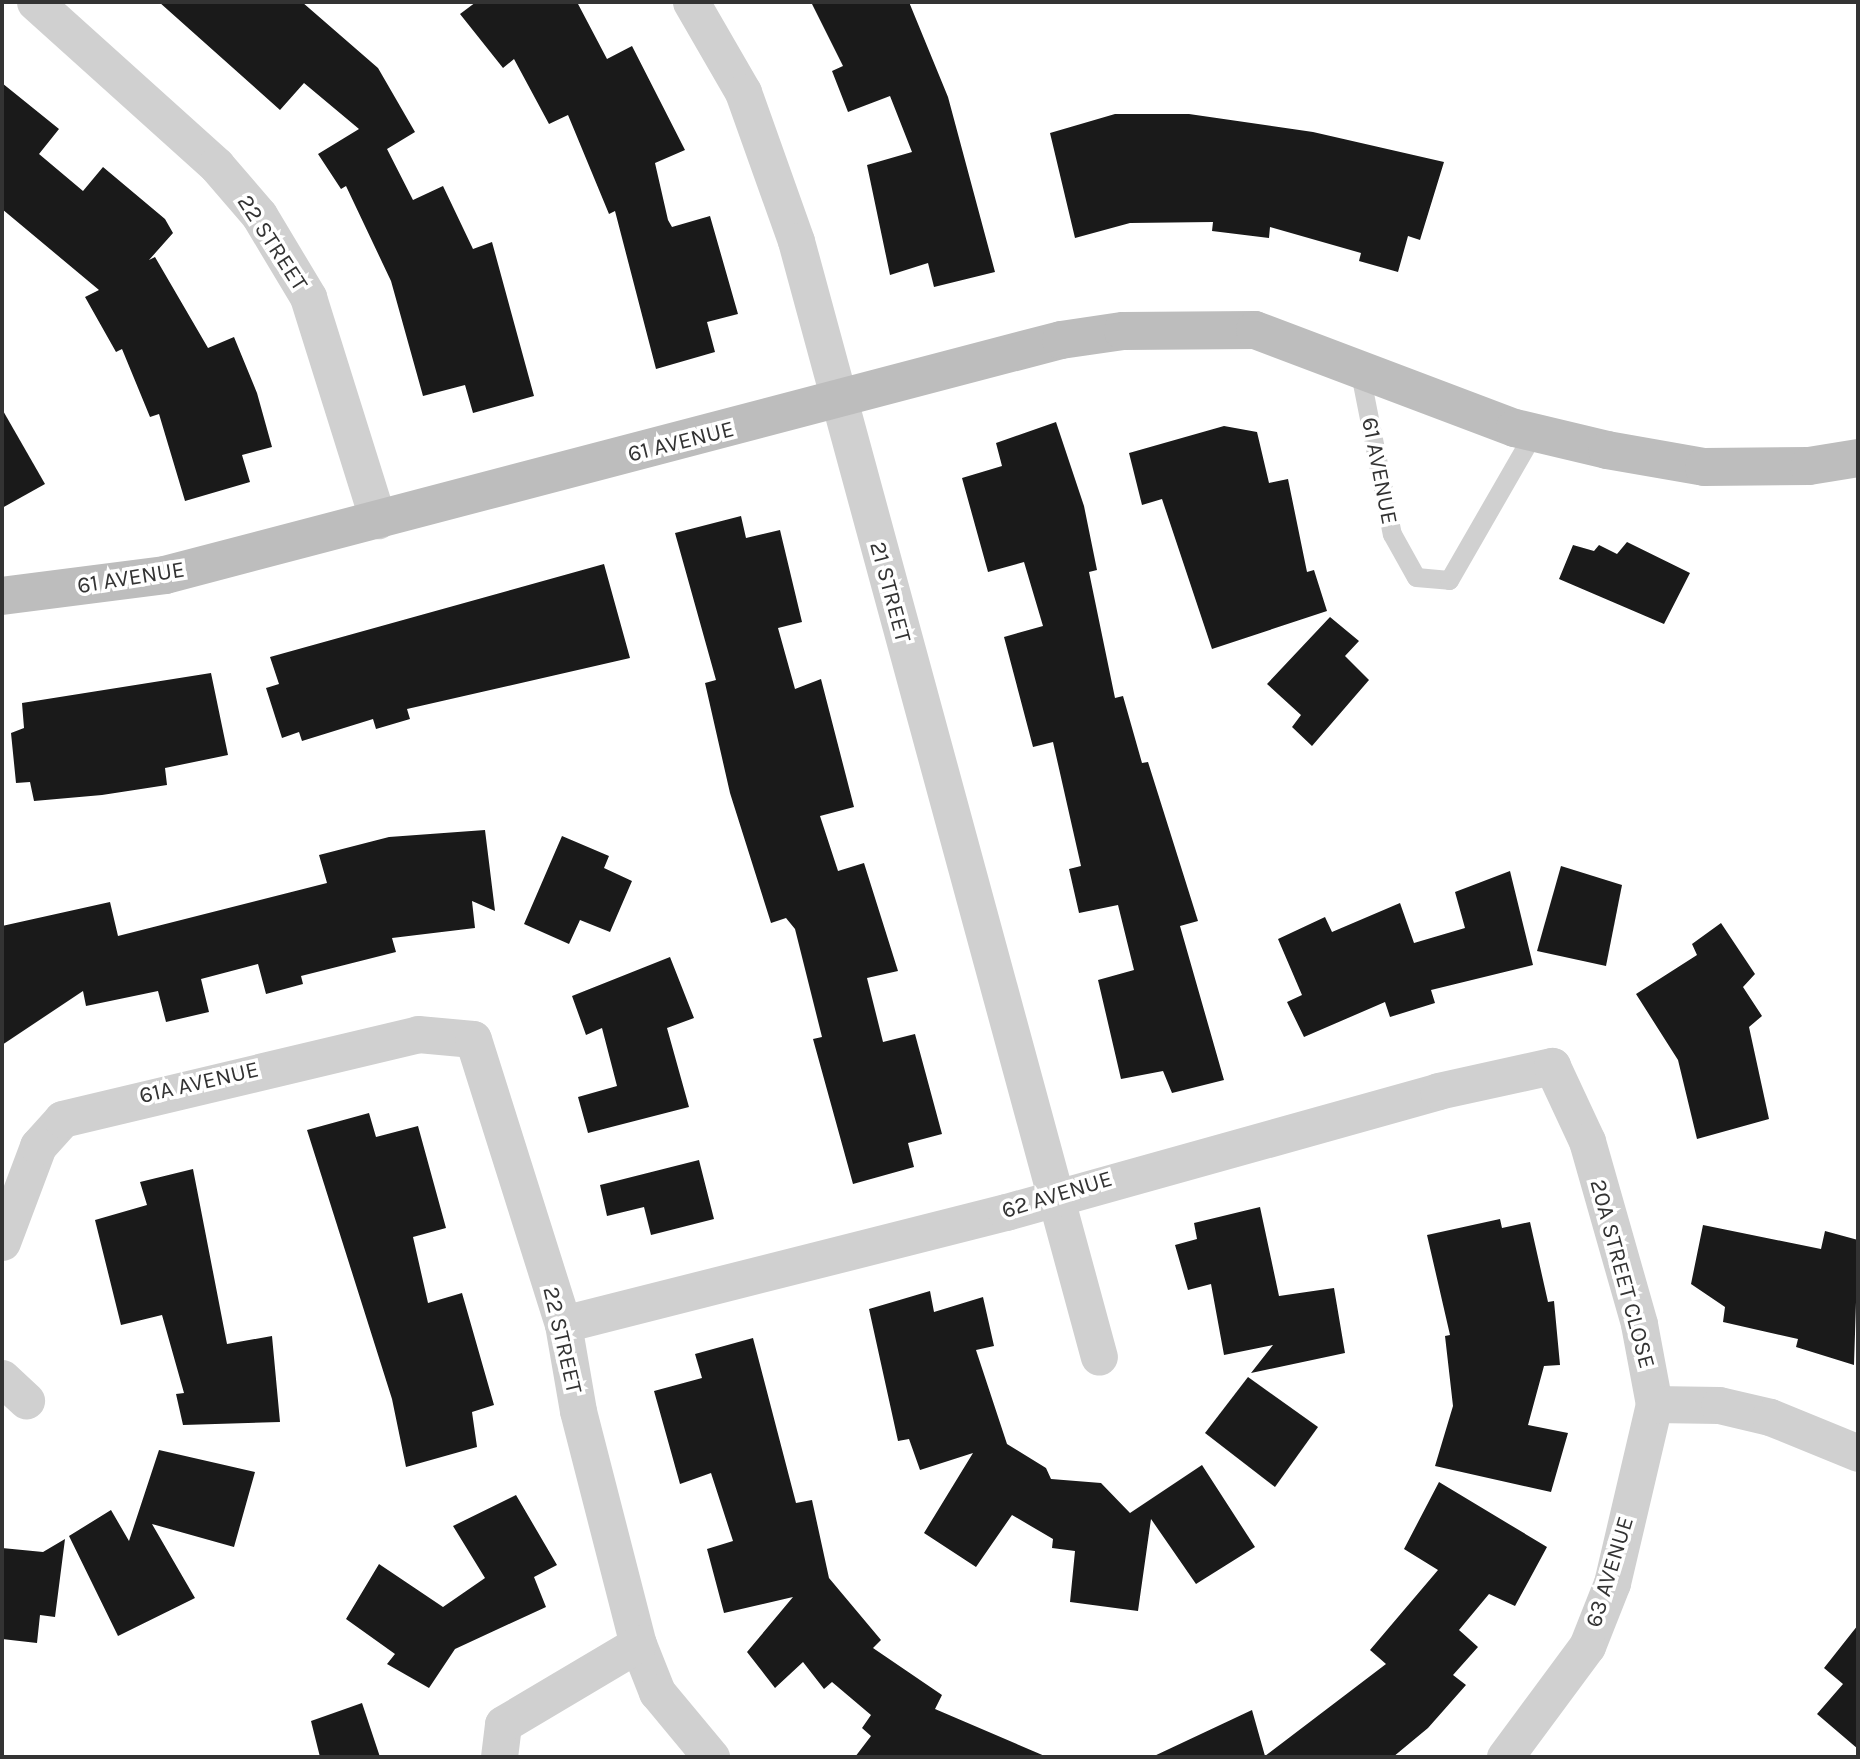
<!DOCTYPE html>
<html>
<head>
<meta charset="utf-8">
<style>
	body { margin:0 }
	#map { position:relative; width:1860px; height:1759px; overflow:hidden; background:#fff; font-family:Karla,sans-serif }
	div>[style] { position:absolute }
	.building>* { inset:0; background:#1a1a1a }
	.lane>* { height:19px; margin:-9.5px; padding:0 9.5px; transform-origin:9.5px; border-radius:9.5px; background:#d0d0d0 }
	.street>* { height:37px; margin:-18.5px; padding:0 18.5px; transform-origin:18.5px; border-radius:18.5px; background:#d0d0d0 }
	.secondary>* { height:38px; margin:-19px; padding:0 19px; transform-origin:19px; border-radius:19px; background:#bdbdbd }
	span { translate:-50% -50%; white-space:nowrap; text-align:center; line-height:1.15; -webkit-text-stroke:7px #fff; paint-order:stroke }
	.street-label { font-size:23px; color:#333 }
	.frame { position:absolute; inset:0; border:4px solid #333; pointer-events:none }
</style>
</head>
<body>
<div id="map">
	<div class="building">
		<div style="clip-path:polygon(159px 2px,302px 2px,378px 68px,415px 132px,387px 149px,413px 200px,443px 186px,473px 249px,492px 242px,534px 396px,473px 413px,465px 385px,423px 396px,391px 281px,346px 186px,341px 189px,318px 154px,359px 129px,304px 83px,280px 110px)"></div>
		<div style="clip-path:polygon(476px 2px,577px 2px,607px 59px,632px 46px,685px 150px,655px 163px,668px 220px,672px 227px,710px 216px,738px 314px,707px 322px,715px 352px,656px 369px,615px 211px,609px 214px,568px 115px,549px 124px,514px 59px,503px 68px,460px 14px)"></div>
		<div style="clip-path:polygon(811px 2px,909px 2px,948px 97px,995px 272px,934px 287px,928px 263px,890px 275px,867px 165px,912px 152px,890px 96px,848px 112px,832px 71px,843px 66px)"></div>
		<div style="clip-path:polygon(2px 83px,59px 129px,39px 154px,83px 191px,103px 167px,165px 219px,173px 233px,149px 260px,155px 257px,208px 348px,234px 337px,257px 393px,272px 447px,242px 455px,250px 482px,185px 501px,159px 414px,150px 417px,122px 349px,116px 352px,85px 297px,99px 290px,2px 209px)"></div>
		<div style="clip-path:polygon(1115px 114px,1189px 114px,1313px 132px,1444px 162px,1420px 240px,1408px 236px,1398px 272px,1359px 261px,1361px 253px,1270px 227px,1269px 238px,1212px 231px,1213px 222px,1130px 223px,1075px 238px,1050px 133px)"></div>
		<div style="clip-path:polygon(2px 409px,45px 484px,2px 508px)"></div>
		<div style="clip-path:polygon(1056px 422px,1084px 506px,1097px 570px,1089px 572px,1115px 698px,1123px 696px,1142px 763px,1148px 762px,1198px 921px,1180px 926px,1224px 1080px,1172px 1093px,1163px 1071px,1121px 1079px,1098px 980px,1134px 970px,1118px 905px,1079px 913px,1069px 869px,1081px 866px,1053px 742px,1033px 747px,1004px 637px,1043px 626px,1024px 562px,988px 572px,962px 478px,1002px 466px,996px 443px)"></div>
		<div style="clip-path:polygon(1224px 426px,1257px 432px,1269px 483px,1288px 479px,1307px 572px,1314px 570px,1327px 611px,1212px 649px,1162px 499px,1142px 505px,1129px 453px)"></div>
		<div style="clip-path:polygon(741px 516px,746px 538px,780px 530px,802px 622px,778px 628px,795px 689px,821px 679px,854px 807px,820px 816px,838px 871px,864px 863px,898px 971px,867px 978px,883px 1042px,915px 1034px,942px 1134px,908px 1143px,914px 1167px,853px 1184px,813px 1039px,822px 1037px,795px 929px,786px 918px,771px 923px,730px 793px,705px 683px,716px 680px,675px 533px)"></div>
		<div style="clip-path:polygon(1627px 542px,1690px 573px,1664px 624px,1559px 579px,1573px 545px,1594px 551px,1599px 545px,1617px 554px)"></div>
		<div style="clip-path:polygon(604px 564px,630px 658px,407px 709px,410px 719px,376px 729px,373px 719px,302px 741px,299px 732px,282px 738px,266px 688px,279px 684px,270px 657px)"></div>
		<div style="clip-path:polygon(1330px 617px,1359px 641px,1345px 656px,1369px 680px,1312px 746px,1292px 727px,1301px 715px,1267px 684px)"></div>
		<div style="clip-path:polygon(211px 673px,228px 755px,165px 768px,167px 785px,102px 795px,34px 801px,30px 782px,16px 783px,11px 733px,24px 728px,22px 703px)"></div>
		<div style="clip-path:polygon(485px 830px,495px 911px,472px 901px,475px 928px,392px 938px,396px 952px,301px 976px,303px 984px,266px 994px,258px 964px,201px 979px,209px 1012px,166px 1022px,158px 991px,86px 1006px,83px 991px,2px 1045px,2px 926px,110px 902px,118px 936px,327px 883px,319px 855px,389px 837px)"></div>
		<div style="clip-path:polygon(562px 836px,609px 856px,604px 868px,632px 881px,610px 932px,580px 920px,569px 944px,524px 924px)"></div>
		<div style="clip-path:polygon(1561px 866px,1622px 885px,1606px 966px,1537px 951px)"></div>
		<div style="clip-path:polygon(1510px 871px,1533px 965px,1431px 990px,1435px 1003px,1390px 1017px,1385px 1002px,1304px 1037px,1287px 1002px,1302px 995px,1278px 939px,1325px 917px,1332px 932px,1400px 903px,1414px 943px,1465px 928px,1455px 892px)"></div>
		<div style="clip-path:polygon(1721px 923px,1755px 974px,1743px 987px,1762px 1016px,1749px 1027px,1769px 1119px,1697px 1139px,1678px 1060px,1636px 994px,1697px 955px,1692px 944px)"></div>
		<div style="clip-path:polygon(670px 957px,694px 1018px,667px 1028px,689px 1107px,588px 1133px,578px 1097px,617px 1086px,602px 1028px,586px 1035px,572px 996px)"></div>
		<div style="clip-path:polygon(369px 1113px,376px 1137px,418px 1126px,446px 1228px,413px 1237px,428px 1303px,462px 1293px,494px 1405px,472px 1412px,477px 1447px,406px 1467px,392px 1399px,307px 1130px)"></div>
		<div style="clip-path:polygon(699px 1160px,714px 1219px,651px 1235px,644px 1207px,607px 1216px,600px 1185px)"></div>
		<div style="clip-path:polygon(193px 1169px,227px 1344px,272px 1336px,280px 1422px,183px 1425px,176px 1394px,184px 1393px,162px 1315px,121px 1325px,95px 1220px,147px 1205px,140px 1182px)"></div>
		<div style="clip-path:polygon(1260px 1207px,1279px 1296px,1334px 1288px,1345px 1353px,1251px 1373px,1273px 1345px,1224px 1355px,1211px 1284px,1188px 1290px,1175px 1245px,1197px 1239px,1194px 1223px)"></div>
		<div style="clip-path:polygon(1500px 1219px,1502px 1228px,1530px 1222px,1548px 1302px,1554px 1301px,1560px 1365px,1544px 1366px,1528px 1425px,1568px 1433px,1551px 1492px,1435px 1466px,1453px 1406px,1445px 1336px,1450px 1335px,1427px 1235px)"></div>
		<div style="clip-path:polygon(1703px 1225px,1821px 1249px,1825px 1231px,1858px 1240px,1854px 1365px,1796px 1347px,1798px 1339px,1723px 1322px,1725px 1307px,1691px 1284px)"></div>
		<div style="clip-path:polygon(930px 1291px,934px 1312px,983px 1297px,994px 1346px,976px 1350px,1007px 1444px,1046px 1468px,1051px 1479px,1101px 1483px,1130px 1513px,1202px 1465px,1255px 1547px,1196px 1584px,1151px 1519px,1138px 1611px,1070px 1602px,1075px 1551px,1052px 1548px,1053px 1539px,1012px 1515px,976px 1567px,924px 1533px,973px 1453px,920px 1470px,909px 1439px,898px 1441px,869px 1309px)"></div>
		<div style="clip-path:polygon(753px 1338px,796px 1503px,812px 1500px,829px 1578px,881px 1640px,873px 1648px,942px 1695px,935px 1709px,1047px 1757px,855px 1757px,871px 1736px,862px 1728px,871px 1715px,832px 1682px,824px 1689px,803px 1662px,775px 1688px,747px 1652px,793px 1597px,724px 1613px,707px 1549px,733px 1541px,711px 1473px,680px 1484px,654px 1391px,702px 1378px,695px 1354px)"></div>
		<div style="clip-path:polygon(1248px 1377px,1318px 1427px,1275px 1487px,1205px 1433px)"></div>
		<div style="clip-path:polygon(159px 1450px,255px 1472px,234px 1547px,152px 1524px,195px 1598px,118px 1636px,69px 1536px,111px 1510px,129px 1541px)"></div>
		<div style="clip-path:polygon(1439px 1482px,1547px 1547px,1515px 1606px,1489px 1594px,1459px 1630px,1478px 1647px,1453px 1675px,1466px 1685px,1428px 1728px,1393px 1757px,1152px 1757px,1252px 1710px,1265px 1756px,1386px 1664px,1370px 1650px,1438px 1570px,1404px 1549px)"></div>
		<div style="clip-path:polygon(516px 1495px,557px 1565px,534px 1577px,546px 1607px,455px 1649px,429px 1688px,387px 1664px,395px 1654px,346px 1619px,379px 1564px,443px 1607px,485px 1578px,453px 1526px)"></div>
		<div style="clip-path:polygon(65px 1539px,55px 1617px,40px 1615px,37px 1643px,2px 1639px,2px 1548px,43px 1552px)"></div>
		<div style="clip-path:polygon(1858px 1625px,1858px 1749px,1817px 1714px,1843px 1684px,1824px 1668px)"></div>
		<div style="clip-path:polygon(362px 1703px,380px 1757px,320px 1757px,311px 1721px)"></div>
	</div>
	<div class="lane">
		<div style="left:1359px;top:368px;width:169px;rotate:78.8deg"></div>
		<div style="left:1392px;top:534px;width:49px;rotate:60.8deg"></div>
		<div style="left:1416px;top:577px;width:33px;rotate:5deg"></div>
		<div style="left:1449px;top:580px;width:171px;rotate:-60.1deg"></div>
	</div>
	<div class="street">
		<div style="left:35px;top:2px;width:244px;rotate:42deg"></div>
		<div style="left:216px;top:165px;width:66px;rotate:49.3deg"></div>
		<div style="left:259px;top:215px;width:96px;rotate:59.1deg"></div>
		<div style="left:308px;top:297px;width:234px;rotate:72.6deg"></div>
		<div style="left:691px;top:2px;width:104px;rotate:60deg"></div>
		<div style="left:743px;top:92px;width:158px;rotate:70.4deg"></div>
		<div style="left:796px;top:241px;width:1156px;rotate:74.81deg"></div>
		<div style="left:2px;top:1242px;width:103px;rotate:-69.4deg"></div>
		<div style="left:38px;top:1146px;width:36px;rotate:-48deg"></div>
		<div style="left:62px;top:1119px;width:366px;rotate:-13.4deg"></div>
		<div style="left:418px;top:1034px;width:55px;rotate:5.2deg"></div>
		<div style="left:473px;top:1039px;width:299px;rotate:72.5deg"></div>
		<div style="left:563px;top:1324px;width:88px;rotate:80.2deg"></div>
		<div style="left:578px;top:1411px;width:241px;rotate:75.6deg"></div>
		<div style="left:638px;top:1644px;width:52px;rotate:68.4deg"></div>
		<div style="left:657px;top:1692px;width:85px;rotate:50.3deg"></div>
		<div style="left:563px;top:1324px;width:457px;rotate:-14.2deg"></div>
		<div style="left:1006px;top:1212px;width:449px;rotate:-15.6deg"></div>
		<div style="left:1438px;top:1091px;width:117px;rotate:-12.4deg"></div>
		<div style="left:1552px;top:1066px;width:83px;rotate:65deg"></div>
		<div style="left:1587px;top:1141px;width:190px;rotate:74.1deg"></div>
		<div style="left:1639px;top:1324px;width:81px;rotate:79.4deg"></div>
		<div style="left:1654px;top:1404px;width:184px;rotate:103.2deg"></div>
		<div style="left:1612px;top:1583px;width:68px;rotate:111.6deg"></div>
		<div style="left:1587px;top:1646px;width:138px;rotate:126.5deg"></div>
		<div style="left:2px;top:1378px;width:33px;rotate:43deg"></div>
		<div style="left:1654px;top:1404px;width:65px;rotate:0.9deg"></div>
		<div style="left:1719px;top:1405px;width:52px;rotate:13.2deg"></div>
		<div style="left:1770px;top:1417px;width:95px;rotate:22.2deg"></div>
		<div style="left:499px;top:1757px;width:33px;rotate:-83deg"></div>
		<div style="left:503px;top:1724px;width:157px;rotate:-30.7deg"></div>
	</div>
	<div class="secondary">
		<div style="left:2px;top:596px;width:164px;rotate:-7.3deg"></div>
		<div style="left:165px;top:575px;width:926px;rotate:-14.7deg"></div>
		<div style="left:1061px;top:340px;width:63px;rotate:-8.3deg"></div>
		<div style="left:1123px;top:331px;width:132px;rotate:-0.4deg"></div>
		<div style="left:1255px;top:330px;width:278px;rotate:20.7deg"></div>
		<div style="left:1515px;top:428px;width:95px;rotate:13.4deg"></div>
		<div style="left:1607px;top:450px;width:98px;rotate:9.9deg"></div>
		<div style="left:1704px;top:467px;width:105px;rotate:-0.5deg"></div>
		<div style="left:1809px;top:466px;width:50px;rotate:-9.3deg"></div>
	</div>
	<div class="street-label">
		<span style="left:272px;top:243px;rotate:57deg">22 STREET</span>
		<span style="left:681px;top:442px;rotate:-14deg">61 AVENUE</span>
		<span style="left:1379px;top:471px;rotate:79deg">61 AVENUE</span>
		<span style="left:131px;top:578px;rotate:-9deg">61 AVENUE</span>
		<span style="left:890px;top:592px;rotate:75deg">21 STREET</span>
		<span style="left:199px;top:1083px;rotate:-13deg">61A AVENUE</span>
		<span style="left:1057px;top:1195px;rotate:-17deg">62 AVENUE</span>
		<span style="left:1622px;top:1274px;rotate:75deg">20A STREET CLOSE</span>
		<span style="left:562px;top:1340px;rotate:77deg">22 STREET</span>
		<span style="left:1610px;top:1572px;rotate:-73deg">63 AVENUE</span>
	</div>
	<div class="frame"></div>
</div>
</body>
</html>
